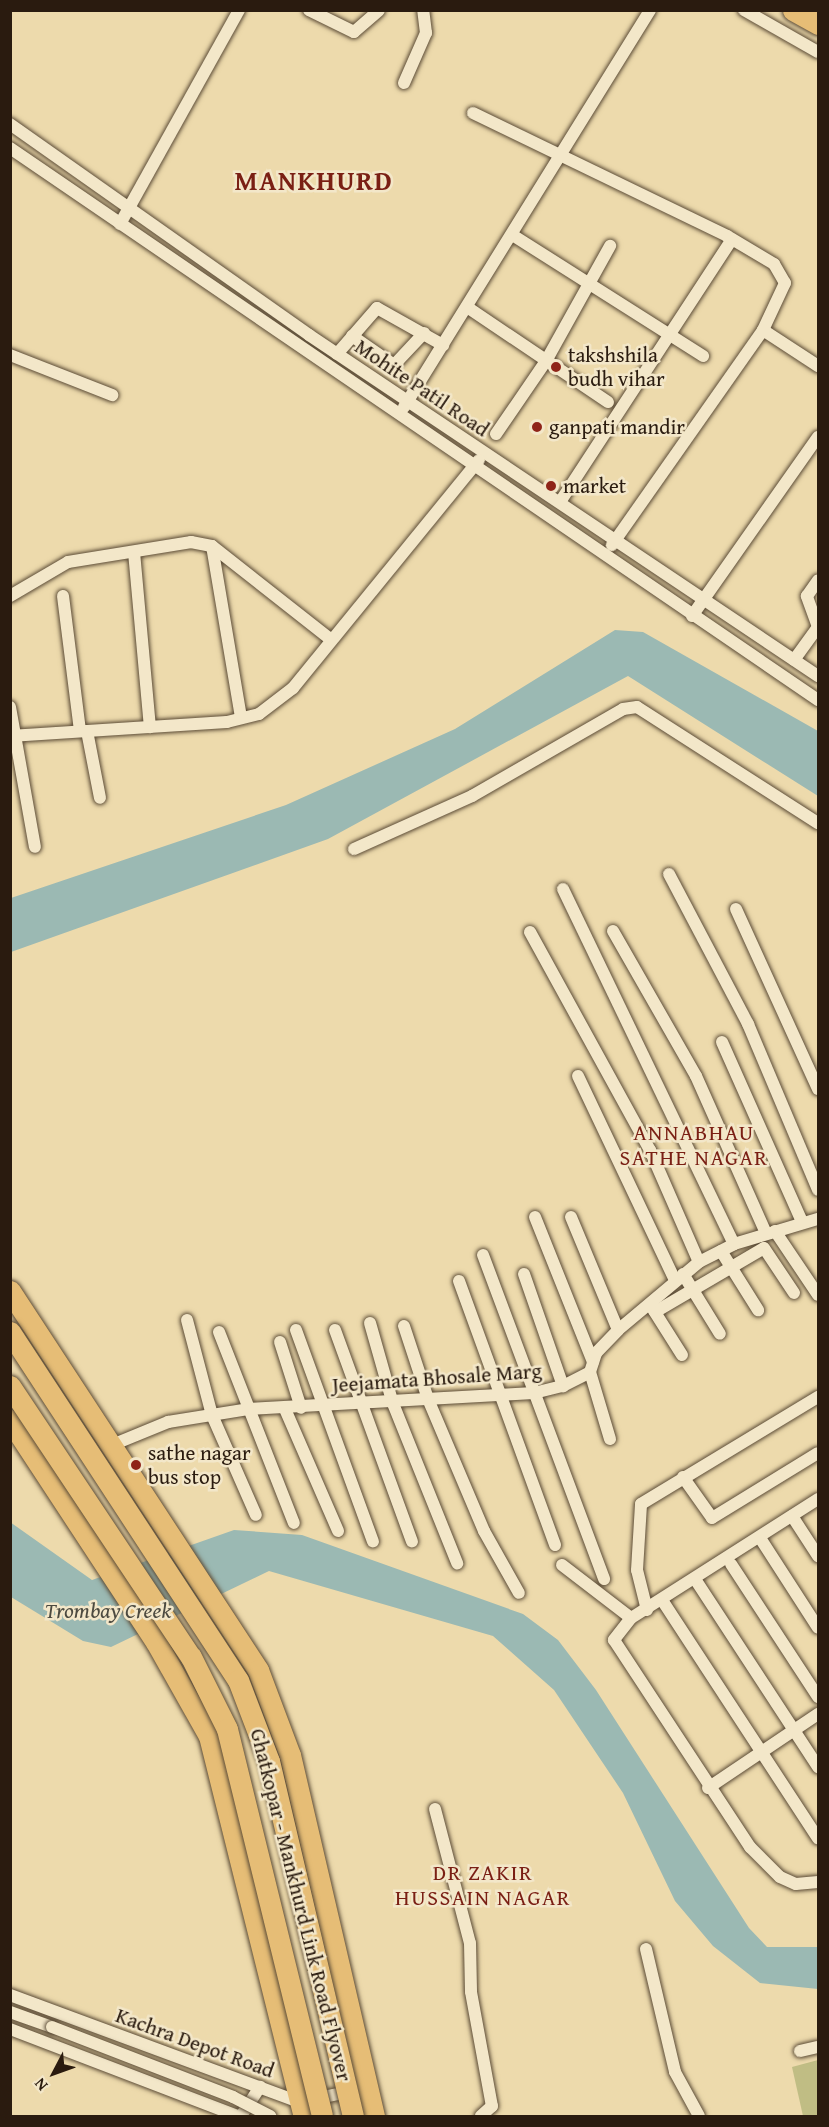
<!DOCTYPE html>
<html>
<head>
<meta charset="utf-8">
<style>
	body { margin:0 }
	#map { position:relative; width:829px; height:2127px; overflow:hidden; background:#eddaac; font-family:"Gentium Book Plus",serif }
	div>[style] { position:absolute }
	.green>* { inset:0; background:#c0bd84 }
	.water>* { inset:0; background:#9bb9b3 }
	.roads { filter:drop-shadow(0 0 2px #5b4b36) drop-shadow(0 0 2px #5b4b36) }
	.minor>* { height:12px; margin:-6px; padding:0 6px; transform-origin:6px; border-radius:6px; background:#f3e7c9 }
	.trunk>* { height:21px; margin:-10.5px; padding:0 10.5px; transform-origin:10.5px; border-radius:10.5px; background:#e6bd76 }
	.bridges { filter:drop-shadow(0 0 2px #5b4b36) drop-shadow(0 0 2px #5b4b36) }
	.minor-bridge>* { height:12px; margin:-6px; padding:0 6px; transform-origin:6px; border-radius:6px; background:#f3e7c9 }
	.trunk-bridge>* { height:21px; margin:-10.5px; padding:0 10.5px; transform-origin:10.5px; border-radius:10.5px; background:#e6bd76 }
	.dots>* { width:16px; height:16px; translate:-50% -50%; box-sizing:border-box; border:3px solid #f3e7c9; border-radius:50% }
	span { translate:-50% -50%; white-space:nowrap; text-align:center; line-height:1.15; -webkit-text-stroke:5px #f3e7c9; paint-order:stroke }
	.poi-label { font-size:21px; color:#2a1b0f }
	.left { translate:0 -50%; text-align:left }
	.street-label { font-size:21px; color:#2a1b0f }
	.neighbourhood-label { font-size:22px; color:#7a1f14; letter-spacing:1.5px }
	.water-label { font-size:22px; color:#4c4a40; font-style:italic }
	.district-label { font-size:27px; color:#7a1f14; font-weight:700; letter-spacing:1.5px }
	.frame { position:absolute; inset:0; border:12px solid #2a1b0f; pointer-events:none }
	.north { position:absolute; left:24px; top:2043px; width:60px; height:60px; -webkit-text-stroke:4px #f3e7c9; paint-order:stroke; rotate:229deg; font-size:16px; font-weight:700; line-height:24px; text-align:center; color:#2a1b0f }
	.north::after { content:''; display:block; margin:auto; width:21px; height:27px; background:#2a1b0f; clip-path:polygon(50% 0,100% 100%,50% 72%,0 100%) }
</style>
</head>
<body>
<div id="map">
	<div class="green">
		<div style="clip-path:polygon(818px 2060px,818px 2116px,803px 2116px,792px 2067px)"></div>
	</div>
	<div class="water">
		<div style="clip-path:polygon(615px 630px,643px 632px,818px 731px,818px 796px,628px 676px,328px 839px,11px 952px,11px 898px,286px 805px,455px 729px)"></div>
		<div style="clip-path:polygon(10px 1522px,92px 1580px,234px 1530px,302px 1535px,523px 1614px,558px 1640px,596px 1690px,749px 1928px,767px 1947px,818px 1947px,818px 1989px,760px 1983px,713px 1946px,675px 1901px,623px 1793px,554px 1690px,493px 1636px,269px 1571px,111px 1647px,83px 1641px,11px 1597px)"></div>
	</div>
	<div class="roads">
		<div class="minor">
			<div style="left:309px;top:10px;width:50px;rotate:26.1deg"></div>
			<div style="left:354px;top:32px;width:33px;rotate:-41deg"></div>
			<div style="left:744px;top:10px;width:85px;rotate:29.6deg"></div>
			<div style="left:404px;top:83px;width:55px;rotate:-66.3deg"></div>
			<div style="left:426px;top:33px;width:23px;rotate:-97deg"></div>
			<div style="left:473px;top:113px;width:282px;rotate:25.8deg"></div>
			<div style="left:727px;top:236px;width:55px;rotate:30.8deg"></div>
			<div style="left:774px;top:264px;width:22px;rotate:60deg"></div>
			<div style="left:785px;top:283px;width:52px;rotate:115.1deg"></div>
			<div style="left:763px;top:330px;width:263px;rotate:125.1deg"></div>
			<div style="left:10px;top:124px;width:366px;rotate:35.2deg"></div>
			<div style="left:309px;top:335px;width:613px;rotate:33.82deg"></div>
			<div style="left:10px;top:148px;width:979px;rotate:34.34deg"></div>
			<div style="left:120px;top:224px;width:245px;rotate:-60.9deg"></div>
			<div style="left:514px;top:236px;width:224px;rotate:32.4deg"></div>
			<div style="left:467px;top:307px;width:170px;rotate:34deg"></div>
			<div style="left:763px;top:330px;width:66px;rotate:33.2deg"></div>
			<div style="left:352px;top:336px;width:51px;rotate:34.6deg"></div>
			<div style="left:394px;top:365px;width:44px;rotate:-46.8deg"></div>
			<div style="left:337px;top:354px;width:61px;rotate:-49deg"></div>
			<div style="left:377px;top:308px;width:76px;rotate:29.3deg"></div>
			<div style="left:10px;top:355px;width:110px;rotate:21.4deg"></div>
			<div style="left:404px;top:407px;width:467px;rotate:-58.2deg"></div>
			<div style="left:496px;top:434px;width:88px;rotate:-55.6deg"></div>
			<div style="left:546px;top:361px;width:132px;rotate:-60.9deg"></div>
			<div style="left:560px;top:502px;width:314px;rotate:-56.8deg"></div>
			<div style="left:212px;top:546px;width:174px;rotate:80.4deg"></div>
			<div style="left:134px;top:552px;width:176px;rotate:84.8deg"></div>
			<div style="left:10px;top:596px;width:67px;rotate:-30.4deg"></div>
			<div style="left:68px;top:562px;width:125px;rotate:-9.2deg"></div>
			<div style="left:191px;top:542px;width:21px;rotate:11deg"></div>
			<div style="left:212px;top:546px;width:150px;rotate:38.2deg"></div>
			<div style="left:63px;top:596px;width:136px;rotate:82.8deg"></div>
			<div style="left:692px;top:616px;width:219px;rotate:-54.9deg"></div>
			<div style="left:794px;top:660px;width:41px;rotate:-54deg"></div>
			<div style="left:818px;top:627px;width:33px;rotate:-110deg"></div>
			<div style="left:807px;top:596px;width:19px;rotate:-55deg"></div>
			<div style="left:10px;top:707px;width:142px;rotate:79.9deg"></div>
			<div style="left:87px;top:731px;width:68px;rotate:79deg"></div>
			<div style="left:10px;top:736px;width:217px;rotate:-3.7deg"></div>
			<div style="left:227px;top:722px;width:33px;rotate:-14deg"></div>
			<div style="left:259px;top:714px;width:43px;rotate:-37.4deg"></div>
			<div style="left:293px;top:688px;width:294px;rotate:-50.8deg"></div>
			<div style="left:354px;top:849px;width:129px;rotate:-24.2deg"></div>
			<div style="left:472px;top:796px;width:174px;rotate:-29.9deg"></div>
			<div style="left:623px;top:709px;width:14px;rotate:-8deg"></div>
			<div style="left:637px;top:707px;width:215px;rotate:32.7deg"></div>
			<div style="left:669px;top:874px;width:170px;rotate:62.2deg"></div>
			<div style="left:748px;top:1024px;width:180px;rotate:67.1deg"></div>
			<div style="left:563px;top:889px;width:394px;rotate:64.3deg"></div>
			<div style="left:736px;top:909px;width:198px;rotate:65.5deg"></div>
			<div style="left:613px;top:931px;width:167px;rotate:60.2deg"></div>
			<div style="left:696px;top:1076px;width:172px;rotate:66deg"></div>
			<div style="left:530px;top:932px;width:249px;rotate:61.2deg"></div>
			<div style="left:650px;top:1150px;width:122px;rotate:66.4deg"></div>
			<div style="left:722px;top:1042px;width:197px;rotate:66deg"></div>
			<div style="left:578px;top:1076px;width:226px;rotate:64.6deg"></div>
			<div style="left:535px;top:1217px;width:156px;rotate:68.2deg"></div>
			<div style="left:571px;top:1217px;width:122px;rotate:67.4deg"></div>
			<div style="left:775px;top:1231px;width:77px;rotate:56.1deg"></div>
			<div style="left:721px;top:1251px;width:70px;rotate:57.9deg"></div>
			<div style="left:483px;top:1255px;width:346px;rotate:69.5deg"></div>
			<div style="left:524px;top:1274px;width:119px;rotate:70.8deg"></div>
			<div style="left:683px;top:1274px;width:70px;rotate:58.3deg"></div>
			<div style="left:459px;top:1281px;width:281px;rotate:70deg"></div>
			<div style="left:651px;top:1306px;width:58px;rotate:57.7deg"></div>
			<div style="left:655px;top:1312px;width:126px;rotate:-30.4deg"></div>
			<div style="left:764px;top:1248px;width:54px;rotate:56.3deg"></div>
			<div style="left:187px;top:1320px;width:98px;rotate:75.3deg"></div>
			<div style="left:212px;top:1415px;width:109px;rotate:66.3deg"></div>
			<div style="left:370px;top:1323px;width:81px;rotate:74.2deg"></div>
			<div style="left:392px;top:1401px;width:175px;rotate:68.1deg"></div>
			<div style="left:404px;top:1326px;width:77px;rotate:71.8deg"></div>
			<div style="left:428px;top:1399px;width:143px;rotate:67deg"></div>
			<div style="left:484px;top:1531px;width:71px;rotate:60.6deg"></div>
			<div style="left:296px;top:1330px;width:225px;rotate:70deg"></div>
			<div style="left:335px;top:1330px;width:225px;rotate:70deg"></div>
			<div style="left:219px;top:1332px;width:205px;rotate:68.6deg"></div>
			<div style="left:280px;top:1342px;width:69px;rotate:72.3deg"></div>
			<div style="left:590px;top:1372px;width:70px;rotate:73.4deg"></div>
			<div style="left:285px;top:1409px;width:133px;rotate:66.5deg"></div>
			<div style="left:112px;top:1445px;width:61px;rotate:-22.3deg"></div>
			<div style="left:168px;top:1422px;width:81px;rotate:-9.2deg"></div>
			<div style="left:248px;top:1409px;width:286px;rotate:-3.2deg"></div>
			<div style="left:534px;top:1393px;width:30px;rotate:-14deg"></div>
			<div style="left:563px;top:1386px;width:30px;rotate:-27deg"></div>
			<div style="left:590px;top:1372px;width:20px;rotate:-72deg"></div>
			<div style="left:596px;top:1353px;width:32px;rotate:-46deg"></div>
			<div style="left:618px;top:1330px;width:106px;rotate:-40deg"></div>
			<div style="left:699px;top:1262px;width:39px;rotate:-27deg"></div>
			<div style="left:734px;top:1244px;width:88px;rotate:-16.6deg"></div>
			<div style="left:683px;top:1477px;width:50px;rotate:54.7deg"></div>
			<div style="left:712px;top:1518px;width:124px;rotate:-31.5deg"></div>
			<div style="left:818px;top:1499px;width:222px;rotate:147.5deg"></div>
			<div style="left:631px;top:1618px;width:28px;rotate:128deg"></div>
			<div style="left:614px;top:1640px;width:248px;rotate:56.7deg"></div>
			<div style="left:750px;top:1847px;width:42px;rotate:45deg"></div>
			<div style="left:780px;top:1877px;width:17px;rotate:24deg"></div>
			<div style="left:796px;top:1884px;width:22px;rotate:-5deg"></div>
			<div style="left:792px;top:1516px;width:48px;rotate:57deg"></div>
			<div style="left:762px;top:1541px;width:103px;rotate:57.2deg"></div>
			<div style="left:731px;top:1564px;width:159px;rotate:56.8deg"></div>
			<div style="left:562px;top:1565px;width:87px;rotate:37.5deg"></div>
			<div style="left:695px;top:1579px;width:225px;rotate:56.8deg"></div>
			<div style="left:662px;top:1600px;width:285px;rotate:56.8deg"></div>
			<div style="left:647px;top:1610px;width:41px;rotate:-104deg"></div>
			<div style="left:637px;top:1570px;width:66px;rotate:-86.5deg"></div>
			<div style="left:641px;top:1504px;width:207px;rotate:-31.2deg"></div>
			<div style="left:708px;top:1788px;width:133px;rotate:-33.9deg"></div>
			<div style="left:435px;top:1809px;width:138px;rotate:75.4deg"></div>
			<div style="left:470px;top:1943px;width:49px;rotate:88.8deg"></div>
			<div style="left:471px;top:1992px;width:116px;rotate:79.6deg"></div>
			<div style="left:492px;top:2106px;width:15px;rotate:138deg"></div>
			<div style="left:646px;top:1949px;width:126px;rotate:76.7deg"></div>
			<div style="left:675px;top:2072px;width:50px;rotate:61.4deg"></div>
			<div style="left:10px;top:1995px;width:308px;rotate:20.3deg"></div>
			<div style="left:299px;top:2102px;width:54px;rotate:-11.7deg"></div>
			<div style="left:10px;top:2012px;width:45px;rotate:19.7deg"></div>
			<div style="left:10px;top:2029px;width:244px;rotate:20.9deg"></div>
			<div style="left:800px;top:2051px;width:18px;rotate:-13deg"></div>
			<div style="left:241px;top:2116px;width:35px;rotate:-57deg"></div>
		</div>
		<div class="trunk">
			<div style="left:793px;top:10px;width:29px;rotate:29deg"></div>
			<div style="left:10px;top:1291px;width:453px;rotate:56.8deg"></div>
			<div style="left:258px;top:1670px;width:91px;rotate:69.4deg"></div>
			<div style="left:290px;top:1755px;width:371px;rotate:76.9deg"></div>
			<div style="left:10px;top:1420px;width:266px;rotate:56.7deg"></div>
			<div style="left:156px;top:1642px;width:108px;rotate:60.6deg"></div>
			<div style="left:209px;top:1736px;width:392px;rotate:76deg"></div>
		</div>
	</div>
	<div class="bridges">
		<div class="minor-bridge">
			<div style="left:52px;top:2027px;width:194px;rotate:21.1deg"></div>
			<div style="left:233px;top:2097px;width:42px;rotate:27.2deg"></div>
		</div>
		<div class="trunk-bridge">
			<div style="left:10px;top:1332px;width:416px;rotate:56.8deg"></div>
			<div style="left:238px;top:1680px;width:87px;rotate:69.1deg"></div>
			<div style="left:269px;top:1761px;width:365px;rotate:76.7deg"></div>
			<div style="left:10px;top:1386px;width:326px;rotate:56.3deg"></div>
			<div style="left:191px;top:1657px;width:80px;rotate:63.4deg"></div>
			<div style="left:227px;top:1729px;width:398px;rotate:76.2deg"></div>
		</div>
	</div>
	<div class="dots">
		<div style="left:556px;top:367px;background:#8f2418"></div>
		<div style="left:537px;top:427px;background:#8f2418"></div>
		<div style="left:551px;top:486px;background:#8f2418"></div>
		<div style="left:136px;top:1465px;background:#8f2418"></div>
	</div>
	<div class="poi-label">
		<span class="left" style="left:568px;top:367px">takshshila<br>budh vihar</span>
		<span class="left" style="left:549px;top:427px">ganpati mandir</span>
		<span class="left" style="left:563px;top:486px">market</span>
		<span class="left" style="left:148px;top:1465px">sathe nagar<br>bus stop</span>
	</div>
	<div class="street-label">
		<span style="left:422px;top:388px;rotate:34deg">Mohite Patil Road</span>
		<span style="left:437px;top:1378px;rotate:-4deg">Jeejamata Bhosale Marg</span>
		<span style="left:301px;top:1905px;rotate:76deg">Ghatkopar - Mankhurd Link Road Flyover</span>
		<span style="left:195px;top:2043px;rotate:20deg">Kachra Depot Road</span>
	</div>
	<div class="neighbourhood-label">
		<span style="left:694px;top:1145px">ANNABHAU<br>SATHE NAGAR</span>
		<span style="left:483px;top:1885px">DR ZAKIR<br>HUSSAIN NAGAR</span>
	</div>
	<div class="water-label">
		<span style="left:108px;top:1611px">Trombay Creek</span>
	</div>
	<div class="district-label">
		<span style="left:314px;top:181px">MANKHURD</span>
	</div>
	<div class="frame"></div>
	<div class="north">N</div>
</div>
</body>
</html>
